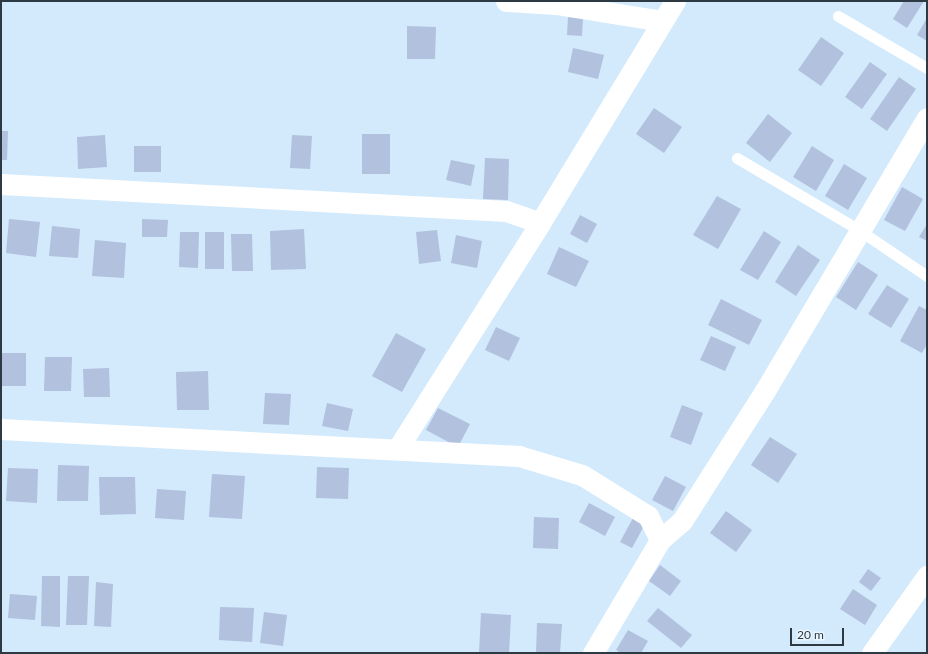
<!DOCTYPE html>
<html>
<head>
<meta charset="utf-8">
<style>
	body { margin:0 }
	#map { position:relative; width:928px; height:654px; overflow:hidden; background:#d2eafc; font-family:Lato,sans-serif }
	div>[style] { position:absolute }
	.building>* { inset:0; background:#b1c1de }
	.service>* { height:11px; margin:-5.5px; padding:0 5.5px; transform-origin:5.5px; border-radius:5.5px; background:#fff }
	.minor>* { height:21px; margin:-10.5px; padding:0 10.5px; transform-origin:10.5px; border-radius:10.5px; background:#fff }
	span { translate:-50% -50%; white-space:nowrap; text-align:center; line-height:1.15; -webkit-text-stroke:4px #e9f6ff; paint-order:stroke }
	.frame { position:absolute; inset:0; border:2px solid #2e3a43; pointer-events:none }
	.scale { position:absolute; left:790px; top:628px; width:54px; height:18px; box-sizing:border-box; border:2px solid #2e3a43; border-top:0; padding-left:5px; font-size:12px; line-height:14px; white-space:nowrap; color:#2e3a43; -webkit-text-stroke:3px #e9f6ff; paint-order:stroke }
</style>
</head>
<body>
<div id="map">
	<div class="building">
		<div style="clip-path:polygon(904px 1px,924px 1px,907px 28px,893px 19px)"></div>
		<div style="clip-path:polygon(568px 17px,583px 18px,582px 36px,567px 35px)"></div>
		<div style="clip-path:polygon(927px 18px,927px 41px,917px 35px)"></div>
		<div style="clip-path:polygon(407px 26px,436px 27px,435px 59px,407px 59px)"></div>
		<div style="clip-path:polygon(821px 37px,844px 53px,821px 86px,798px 70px)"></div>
		<div style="clip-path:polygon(573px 48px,604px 55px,598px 79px,568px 72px)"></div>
		<div style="clip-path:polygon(870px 62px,887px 74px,862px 109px,845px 97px)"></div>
		<div style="clip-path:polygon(899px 77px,916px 89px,887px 131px,870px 119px)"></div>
		<div style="clip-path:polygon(654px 108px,682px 127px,664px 153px,636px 134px)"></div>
		<div style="clip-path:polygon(768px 114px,792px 133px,770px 162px,746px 143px)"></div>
		<div style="clip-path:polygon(1px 131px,8px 131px,7px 160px,1px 160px)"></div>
		<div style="clip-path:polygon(362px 134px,390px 134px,390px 174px,362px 174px)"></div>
		<div style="clip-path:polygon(105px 135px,107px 167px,78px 169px,77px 137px)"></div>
		<div style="clip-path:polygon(292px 135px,312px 136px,310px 169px,290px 168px)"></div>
		<div style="clip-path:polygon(134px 146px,161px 146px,161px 172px,134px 172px)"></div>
		<div style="clip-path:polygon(812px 146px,834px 160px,816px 191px,793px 177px)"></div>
		<div style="clip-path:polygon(485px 158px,509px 159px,508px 200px,483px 199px)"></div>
		<div style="clip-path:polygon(451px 160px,475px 165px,471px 186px,446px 180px)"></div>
		<div style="clip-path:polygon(844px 164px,867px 178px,848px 210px,825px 196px)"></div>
		<div style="clip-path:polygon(902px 187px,923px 199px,905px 231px,884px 220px)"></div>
		<div style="clip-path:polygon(717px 196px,741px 209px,718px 249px,693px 235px)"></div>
		<div style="clip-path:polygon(580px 215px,597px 224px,587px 243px,570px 234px)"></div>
		<div style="clip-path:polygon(9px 219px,40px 222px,36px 257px,6px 253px)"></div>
		<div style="clip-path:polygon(142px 219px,168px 220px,167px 237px,142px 237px)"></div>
		<div style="clip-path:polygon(927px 224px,927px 241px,919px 237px)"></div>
		<div style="clip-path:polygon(52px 226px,80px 229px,78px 258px,49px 256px)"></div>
		<div style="clip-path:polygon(304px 229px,306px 269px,271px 270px,270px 231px)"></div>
		<div style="clip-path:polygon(437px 230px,441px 261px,419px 264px,416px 232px)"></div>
		<div style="clip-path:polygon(764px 231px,781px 242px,758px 280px,740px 270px)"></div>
		<div style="clip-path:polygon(180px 232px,199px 232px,198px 268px,179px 267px)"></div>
		<div style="clip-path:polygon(205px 232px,224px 232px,224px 269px,205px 269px)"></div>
		<div style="clip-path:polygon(231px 234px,252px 234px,253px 271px,232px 271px)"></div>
		<div style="clip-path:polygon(456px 235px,482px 241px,477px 268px,451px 263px)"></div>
		<div style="clip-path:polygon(95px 240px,126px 243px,124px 278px,92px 276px)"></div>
		<div style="clip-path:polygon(798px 245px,820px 260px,796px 296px,775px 282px)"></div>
		<div style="clip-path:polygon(559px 247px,589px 261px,576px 287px,547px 274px)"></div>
		<div style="clip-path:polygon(858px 262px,878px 275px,856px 310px,836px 297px)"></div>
		<div style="clip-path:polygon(887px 285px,909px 299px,891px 328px,868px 314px)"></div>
		<div style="clip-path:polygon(721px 299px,762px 320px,749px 345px,708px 325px)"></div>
		<div style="clip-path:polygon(919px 306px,927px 310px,927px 344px,922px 353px,900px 341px)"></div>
		<div style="clip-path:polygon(496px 327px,520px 338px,509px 361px,485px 350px)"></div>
		<div style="clip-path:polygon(396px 333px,426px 349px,402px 392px,372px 376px)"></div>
		<div style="clip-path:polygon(711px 336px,736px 347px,725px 371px,700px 360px)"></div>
		<div style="clip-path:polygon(1px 353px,26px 353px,26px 386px,1px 386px)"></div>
		<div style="clip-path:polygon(45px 357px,72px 357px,71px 391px,44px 391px)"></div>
		<div style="clip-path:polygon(109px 368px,110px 397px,84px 397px,83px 369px)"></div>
		<div style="clip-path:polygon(208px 371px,209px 410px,177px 410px,176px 372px)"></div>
		<div style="clip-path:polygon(265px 393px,291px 394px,289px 425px,263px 424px)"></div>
		<div style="clip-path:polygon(327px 403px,353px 409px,348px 431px,322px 426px)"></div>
		<div style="clip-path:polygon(682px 405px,703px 413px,691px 445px,670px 437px)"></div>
		<div style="clip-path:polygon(438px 408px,470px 424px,458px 447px,426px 430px)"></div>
		<div style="clip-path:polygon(770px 437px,797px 454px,778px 483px,751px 465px)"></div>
		<div style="clip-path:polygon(58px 465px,89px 466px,88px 501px,57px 501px)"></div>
		<div style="clip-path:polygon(317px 467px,349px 468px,348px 499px,316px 498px)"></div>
		<div style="clip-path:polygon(8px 468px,38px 469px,37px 503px,6px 501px)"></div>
		<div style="clip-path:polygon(212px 474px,245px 476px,242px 519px,209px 517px)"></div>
		<div style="clip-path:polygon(665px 476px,686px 487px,673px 511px,652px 500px)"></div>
		<div style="clip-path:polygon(99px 477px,135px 477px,136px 514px,100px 515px)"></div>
		<div style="clip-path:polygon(157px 489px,186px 491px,184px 520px,155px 518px)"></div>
		<div style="clip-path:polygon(589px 503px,615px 517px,605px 536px,579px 522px)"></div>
		<div style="clip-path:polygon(726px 511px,752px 530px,736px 552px,710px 533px)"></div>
		<div style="clip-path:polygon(534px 517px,559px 518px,558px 549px,533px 548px)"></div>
		<div style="clip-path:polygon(633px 518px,645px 524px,632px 548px,620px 542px)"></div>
		<div style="clip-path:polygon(660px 565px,681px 581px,670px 596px,649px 581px)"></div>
		<div style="clip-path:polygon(868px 569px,881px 578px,871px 591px,859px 582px)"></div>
		<div style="clip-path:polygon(42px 576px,60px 576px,60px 627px,41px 626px)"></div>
		<div style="clip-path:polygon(68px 576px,89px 576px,87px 625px,66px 625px)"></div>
		<div style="clip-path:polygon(96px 582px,113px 584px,111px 627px,94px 626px)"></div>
		<div style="clip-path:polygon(853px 589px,877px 605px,865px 625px,840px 609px)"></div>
		<div style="clip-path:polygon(10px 594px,37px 596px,35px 620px,8px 618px)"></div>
		<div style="clip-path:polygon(220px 607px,254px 608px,252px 642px,219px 640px)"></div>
		<div style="clip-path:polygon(658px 608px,692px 635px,681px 648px,647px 621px)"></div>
		<div style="clip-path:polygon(264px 612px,287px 615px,283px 646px,260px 643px)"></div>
		<div style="clip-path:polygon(481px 613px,511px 615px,509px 653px,479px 653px)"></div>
		<div style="clip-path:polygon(537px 623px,562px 624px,560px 653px,536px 653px)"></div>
		<div style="clip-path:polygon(628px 630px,648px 641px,641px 653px,621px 653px,616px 650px)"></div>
	</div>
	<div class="service">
		<div style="left:838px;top:16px;width:103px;rotate:30.3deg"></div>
		<div style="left:737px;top:158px;width:142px;rotate:30.5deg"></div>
		<div style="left:859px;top:230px;width:82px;rotate:34.1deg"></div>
	</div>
	<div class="minor">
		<div style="left:506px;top:1px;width:50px;rotate:3.4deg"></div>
		<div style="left:556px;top:4px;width:107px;rotate:9.1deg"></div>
		<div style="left:1px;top:184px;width:506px;rotate:3.06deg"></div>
		<div style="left:506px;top:211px;width:36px;rotate:19deg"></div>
		<div style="left:1px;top:429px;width:519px;rotate:2.98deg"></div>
		<div style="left:519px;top:456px;width:66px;rotate:16.8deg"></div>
		<div style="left:582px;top:475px;width:78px;rotate:31.8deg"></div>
		<div style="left:648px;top:516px;width:27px;rotate:63deg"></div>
		<div style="left:398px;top:448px;width:266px;rotate:-57.7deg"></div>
		<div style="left:540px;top:223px;width:260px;rotate:-58.7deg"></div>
		<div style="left:593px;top:653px;width:131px;rotate:-59.3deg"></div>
		<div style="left:660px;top:540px;width:29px;rotate:-41deg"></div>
		<div style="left:682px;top:521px;width:156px;rotate:-57.5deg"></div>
		<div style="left:766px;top:389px;width:315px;rotate:-59.3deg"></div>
		<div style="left:872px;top:653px;width:95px;rotate:-54.5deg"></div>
	</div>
	<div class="frame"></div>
	<div class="scale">20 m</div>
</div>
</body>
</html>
